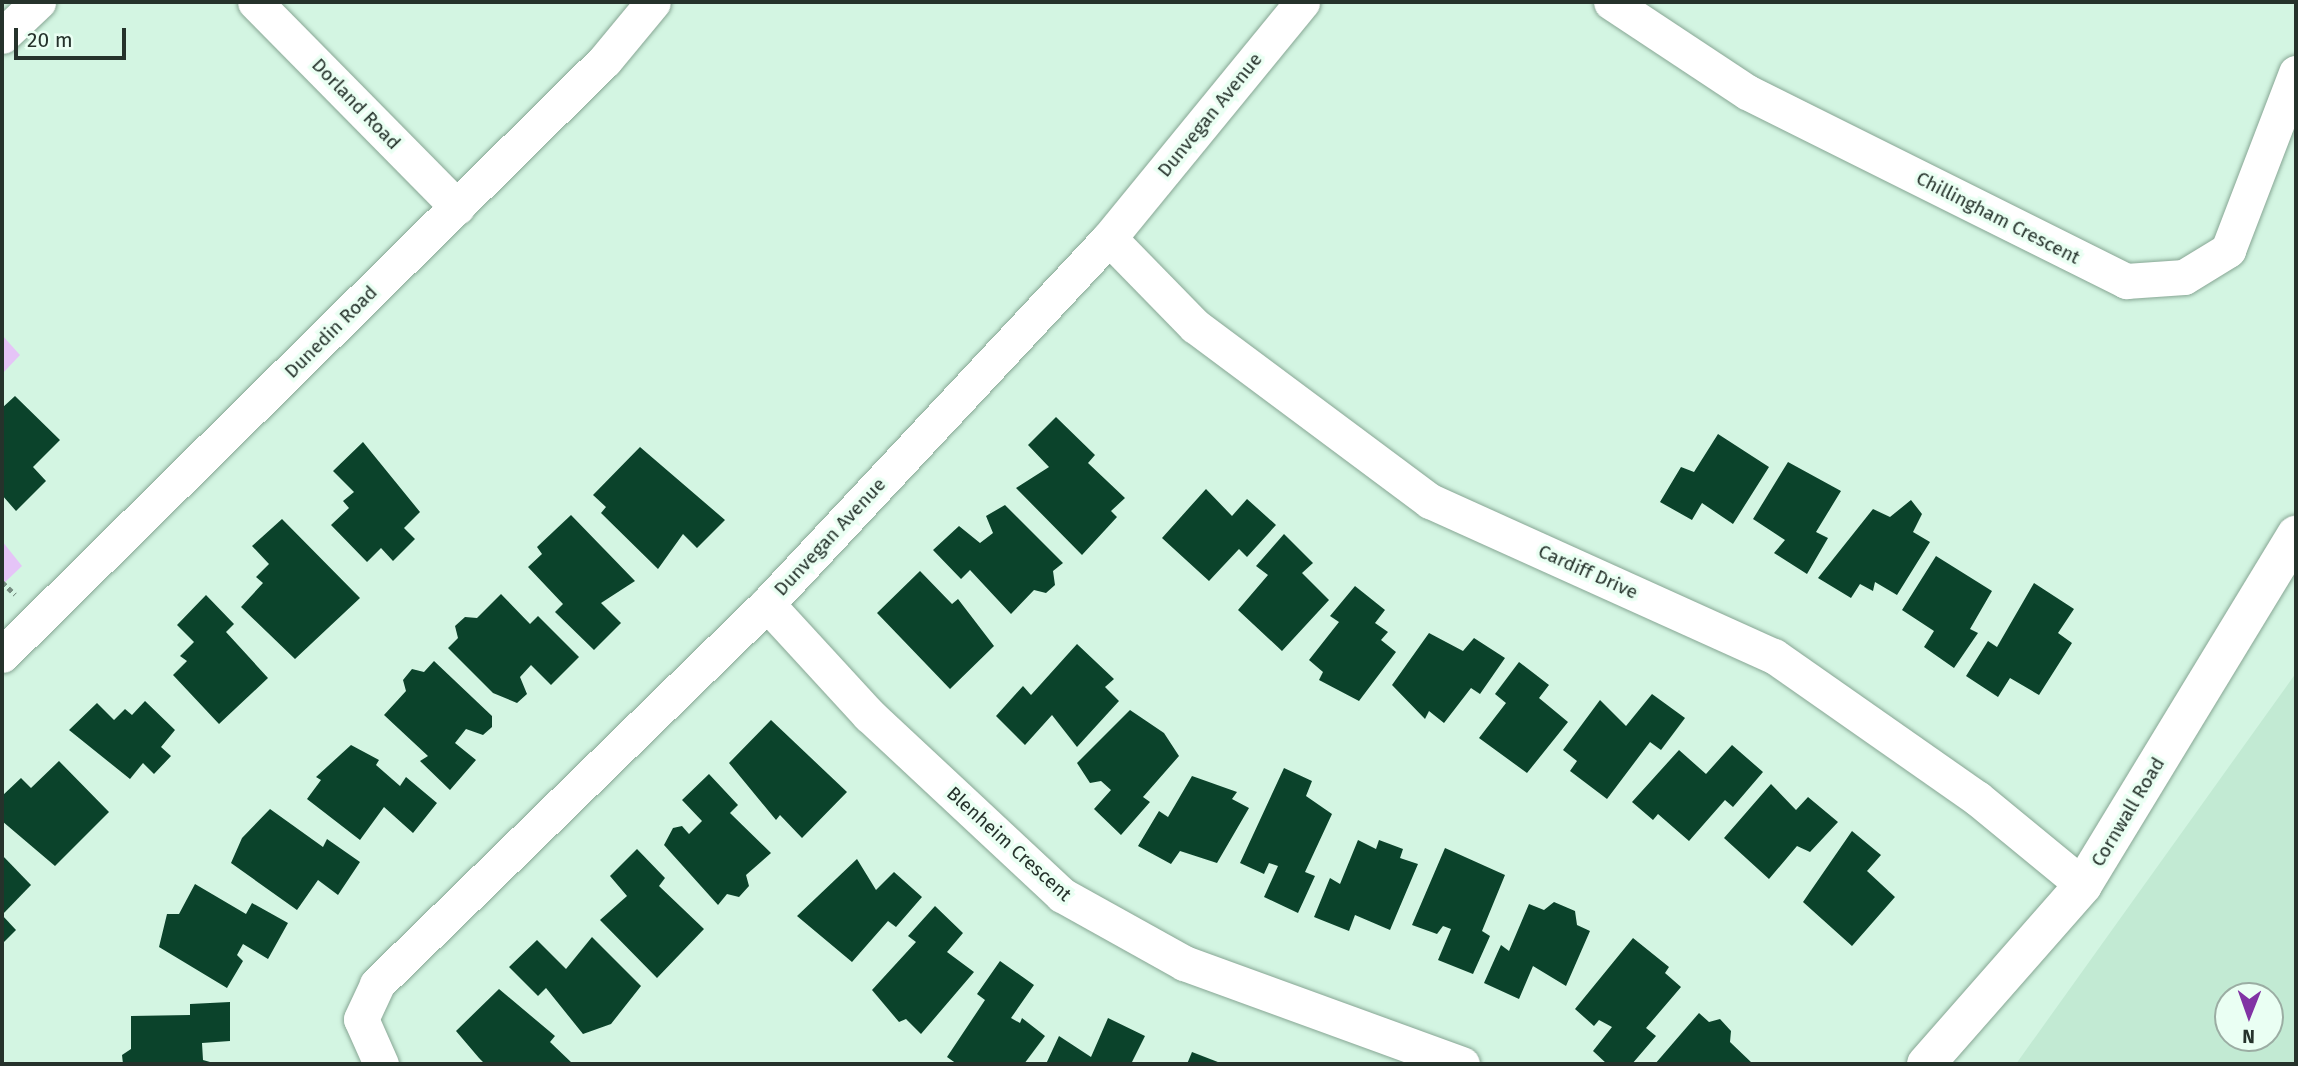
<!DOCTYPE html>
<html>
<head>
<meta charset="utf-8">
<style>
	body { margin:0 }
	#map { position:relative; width:2298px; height:1066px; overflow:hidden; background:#d3f5e2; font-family:"Fira Sans",sans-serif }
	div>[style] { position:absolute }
	.built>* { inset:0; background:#c2ead3 }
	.green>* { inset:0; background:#e5c4f7 }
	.building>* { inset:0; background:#0b432b }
	.path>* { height:4.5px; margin-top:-2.25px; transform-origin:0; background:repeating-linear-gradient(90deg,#788f82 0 5px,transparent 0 8.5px) }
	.roads { filter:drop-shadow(0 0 2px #87a694) drop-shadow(0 0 2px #87a694) }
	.minor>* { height:35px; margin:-17.5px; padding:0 17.5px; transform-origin:17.5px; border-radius:17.5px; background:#fff }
	.secondary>* { height:38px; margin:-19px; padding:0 19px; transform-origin:19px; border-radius:19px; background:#fff }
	span { translate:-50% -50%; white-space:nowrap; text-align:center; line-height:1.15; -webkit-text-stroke:7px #eafff3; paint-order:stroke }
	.street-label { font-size:19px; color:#25322b }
	.frame { position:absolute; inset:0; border:4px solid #25322b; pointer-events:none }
	.north { position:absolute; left:2214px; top:982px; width:70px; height:70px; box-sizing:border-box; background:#eafff3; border:2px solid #9bada3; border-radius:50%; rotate:181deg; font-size:19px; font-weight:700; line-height:28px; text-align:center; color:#25322b }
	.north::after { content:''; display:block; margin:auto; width:24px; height:32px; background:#8133a4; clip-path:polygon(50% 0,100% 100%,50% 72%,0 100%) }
	.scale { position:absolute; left:14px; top:28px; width:112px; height:32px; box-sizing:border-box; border:4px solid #25322b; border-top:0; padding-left:9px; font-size:21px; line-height:24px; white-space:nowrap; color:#25322b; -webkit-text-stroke:5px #eafff3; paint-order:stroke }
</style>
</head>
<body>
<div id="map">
	<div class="built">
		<div style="clip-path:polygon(evenodd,2296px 673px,2296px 1064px,2016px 1064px,2296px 673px,2228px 996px,2270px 996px,2270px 1038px,2228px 1038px,2228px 996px)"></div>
	</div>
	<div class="green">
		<div style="clip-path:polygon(2px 335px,20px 355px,2px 374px)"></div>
		<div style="clip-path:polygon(2px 541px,22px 566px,2px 585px)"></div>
	</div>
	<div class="building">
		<div style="clip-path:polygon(15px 396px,60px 440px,33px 467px,46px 481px,16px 511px,2px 495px,2px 408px)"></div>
		<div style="clip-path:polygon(1056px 417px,1095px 455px,1088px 463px,1125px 498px,1111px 511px,1117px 517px,1082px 555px,1016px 488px,1049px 467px,1028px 445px)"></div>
		<div style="clip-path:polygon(1718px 434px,1769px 467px,1733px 524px,1702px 503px,1692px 520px,1660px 502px,1681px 467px,1694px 472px)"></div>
		<div style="clip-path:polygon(363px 442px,420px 512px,404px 528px,415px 539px,393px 561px,381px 548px,367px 562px,331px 525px,349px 508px,343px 501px,354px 492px,333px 471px)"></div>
		<div style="clip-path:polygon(640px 447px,725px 520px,697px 548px,683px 534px,658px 569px,601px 513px,606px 507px,593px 495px)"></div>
		<div style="clip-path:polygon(1788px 462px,1841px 491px,1816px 532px,1828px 538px,1807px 574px,1774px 553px,1785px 540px,1753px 519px)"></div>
		<div style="clip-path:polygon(1206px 489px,1232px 516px,1247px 499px,1276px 525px,1247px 557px,1239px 549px,1209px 581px,1162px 538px)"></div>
		<div style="clip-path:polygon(1911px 500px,1922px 514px,1913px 532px,1930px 542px,1897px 595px,1875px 582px,1873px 591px,1860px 584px,1851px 598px,1818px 578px,1873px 509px,1890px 517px)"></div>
		<div style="clip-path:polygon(1005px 505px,1063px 563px,1053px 571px,1055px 585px,1046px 593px,1034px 590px,1011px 614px,970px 570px,961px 579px,933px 550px,959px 526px,980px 543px,993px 533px,986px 516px)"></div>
		<div style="clip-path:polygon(571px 515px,635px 581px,601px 603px,621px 623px,594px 650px,555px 612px,563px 604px,528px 567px,542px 554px,537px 547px)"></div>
		<div style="clip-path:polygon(282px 519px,360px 598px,295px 659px,241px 607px,263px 583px,256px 577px,269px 564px,252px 546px)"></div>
		<div style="clip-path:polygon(1284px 534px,1313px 563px,1302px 573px,1329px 600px,1282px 651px,1238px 610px,1268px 575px,1256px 566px)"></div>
		<div style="clip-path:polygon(1936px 556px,1992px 591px,1970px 629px,1978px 633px,1954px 668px,1924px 647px,1934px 631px,1902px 610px)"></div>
		<div style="clip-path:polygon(920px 571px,952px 604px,958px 599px,994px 646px,950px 689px,877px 613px)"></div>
		<div style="clip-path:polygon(2034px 583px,2074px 609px,2058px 633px,2072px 643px,2039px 695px,2010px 678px,1998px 697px,1966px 676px,1988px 641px,1997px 647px)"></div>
		<div style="clip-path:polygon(1355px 586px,1385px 610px,1375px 623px,1388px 632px,1381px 640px,1396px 652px,1359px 701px,1319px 680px,1323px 672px,1309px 660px,1339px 622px,1330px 616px)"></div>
		<div style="clip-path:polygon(501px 594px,530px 624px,538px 616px,579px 657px,551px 685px,531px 665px,520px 677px,527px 694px,517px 703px,493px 693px,448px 648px,458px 638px,455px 626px,465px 617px,477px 618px)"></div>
		<div style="clip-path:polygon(206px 595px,234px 624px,226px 632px,268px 678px,219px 724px,173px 675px,187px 661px,180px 656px,194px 642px,177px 625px)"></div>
		<div style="clip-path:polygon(1429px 633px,1463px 651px,1474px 638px,1505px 658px,1480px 694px,1471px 688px,1444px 723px,1429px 711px,1425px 719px,1392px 685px)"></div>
		<div style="clip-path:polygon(1077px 644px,1114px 679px,1105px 687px,1119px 701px,1077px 747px,1052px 715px,1025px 745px,996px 716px,1023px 686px,1031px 695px)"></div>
		<div style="clip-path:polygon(434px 661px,492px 716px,492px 727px,483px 735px,466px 729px,455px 743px,476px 760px,450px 790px,420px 761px,428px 756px,384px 715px,406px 691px,403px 680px,412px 669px,424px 672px)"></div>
		<div style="clip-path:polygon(1519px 662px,1549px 685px,1539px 698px,1568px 722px,1527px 773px,1479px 738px,1506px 703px,1495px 694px)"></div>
		<div style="clip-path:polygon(1652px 694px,1685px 718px,1661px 750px,1650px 742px,1607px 799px,1570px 771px,1577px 761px,1563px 750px,1600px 700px,1626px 726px)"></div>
		<div style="clip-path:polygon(145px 701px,175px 730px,161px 747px,171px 756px,154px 774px,143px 763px,130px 779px,69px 730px,97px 703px,114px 720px,125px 709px,132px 715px)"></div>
		<div style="clip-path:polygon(1130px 710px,1164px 733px,1179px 756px,1143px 797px,1150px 802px,1121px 835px,1094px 809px,1111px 790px,1101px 781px,1090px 783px,1077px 763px)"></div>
		<div style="clip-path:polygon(771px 720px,847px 792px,802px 838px,780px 815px,776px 820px,729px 763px)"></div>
		<div style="clip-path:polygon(351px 745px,379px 760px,376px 765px,400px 786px,406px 777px,437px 803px,413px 833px,384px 807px,360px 840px,307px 799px,321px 780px,316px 777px)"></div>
		<div style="clip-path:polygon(1732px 745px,1763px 772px,1733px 807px,1725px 800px,1689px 841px,1658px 814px,1653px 820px,1632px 802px,1679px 750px,1706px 774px)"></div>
		<div style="clip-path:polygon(59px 761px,109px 812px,55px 866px,2px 821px,2px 796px,21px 778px,31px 788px)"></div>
		<div style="clip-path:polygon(1284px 768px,1312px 781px,1306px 796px,1332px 814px,1305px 872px,1315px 876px,1298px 913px,1264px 897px,1278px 866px,1269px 863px,1264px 874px,1240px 863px)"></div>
		<div style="clip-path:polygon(709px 774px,738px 805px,730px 813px,771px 853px,746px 875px,749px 886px,739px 897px,727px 894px,718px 905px,664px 845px,673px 828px,682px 826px,689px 834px,702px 821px,682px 800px)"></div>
		<div style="clip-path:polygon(1192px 776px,1237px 792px,1232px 799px,1249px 808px,1217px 863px,1180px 851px,1171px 864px,1138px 846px,1159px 811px,1168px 817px)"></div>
		<div style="clip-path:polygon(1771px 784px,1796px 810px,1808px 797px,1838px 822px,1810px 852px,1797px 846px,1769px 879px,1724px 838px)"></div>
		<div style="clip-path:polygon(270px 809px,323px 847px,327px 839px,360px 862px,338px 895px,318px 880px,297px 910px,231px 863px,242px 838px)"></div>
		<div style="clip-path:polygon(1852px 831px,1881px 855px,1867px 871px,1895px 897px,1852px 946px,1803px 902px)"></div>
		<div style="clip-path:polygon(1358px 840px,1376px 849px,1379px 840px,1403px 849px,1400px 858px,1418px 864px,1390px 930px,1355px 915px,1349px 931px,1314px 917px,1330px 878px,1340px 884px)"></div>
		<div style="clip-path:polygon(1445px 848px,1505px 875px,1482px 931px,1490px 936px,1473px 974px,1438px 960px,1451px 929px,1443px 926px,1437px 934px,1412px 925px)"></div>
		<div style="clip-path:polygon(637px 849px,665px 878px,659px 886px,704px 929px,657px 978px,600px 920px,627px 896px,610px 876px)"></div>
		<div style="clip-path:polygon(2px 855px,31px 885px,2px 915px)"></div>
		<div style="clip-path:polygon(857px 859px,876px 890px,894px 872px,922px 897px,896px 927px,888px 921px,852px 962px,797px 916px)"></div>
		<div style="clip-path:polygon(195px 884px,246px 914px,252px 903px,288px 923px,268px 959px,243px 944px,237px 955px,243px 961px,227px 988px,159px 947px,167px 914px,179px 914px)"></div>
		<div style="clip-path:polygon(1554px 902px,1575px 911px,1577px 925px,1590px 931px,1566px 986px,1533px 966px,1519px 999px,1484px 983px,1501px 945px,1509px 951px,1529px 904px,1544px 910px)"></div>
		<div style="clip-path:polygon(935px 906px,963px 933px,947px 952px,974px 972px,921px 1034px,906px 1019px,899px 1022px,872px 990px,916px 942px,908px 936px)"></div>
		<div style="clip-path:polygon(2px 915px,16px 930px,2px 944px)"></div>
		<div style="clip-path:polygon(592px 937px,641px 986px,611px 1024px,583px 1034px,546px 988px,538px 996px,509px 967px,537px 940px,566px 969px)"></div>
		<div style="clip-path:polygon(1633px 938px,1669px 967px,1665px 973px,1681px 987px,1646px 1028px,1656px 1036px,1632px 1064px,1607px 1064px,1593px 1051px,1612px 1027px,1599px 1020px,1594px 1026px,1575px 1009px)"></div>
		<div style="clip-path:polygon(1000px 961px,1034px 985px,1011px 1018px,1020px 1023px,1022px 1018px,1045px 1036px,1024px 1064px,957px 1064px,947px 1057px,985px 1000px,977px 994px)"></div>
		<div style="clip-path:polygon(499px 989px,555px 1036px,550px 1042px,573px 1064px,485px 1064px,479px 1058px,456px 1031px)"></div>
		<div style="clip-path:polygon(230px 1002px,230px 1041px,202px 1043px,203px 1060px,217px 1064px,123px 1064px,122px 1055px,131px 1049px,131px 1016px,190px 1015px,190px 1004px)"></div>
		<div style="clip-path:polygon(1699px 1013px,1709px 1022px,1720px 1019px,1731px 1031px,1730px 1042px,1753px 1064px,1655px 1064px)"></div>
		<div style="clip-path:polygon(1108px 1018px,1145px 1036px,1131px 1064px,1046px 1064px,1059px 1036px,1091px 1057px)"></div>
		<div style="clip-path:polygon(1192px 1052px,1223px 1064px,1187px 1064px)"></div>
	</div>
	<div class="path">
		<div style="left:2px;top:582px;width:18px;rotate:43deg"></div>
	</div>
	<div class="roads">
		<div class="minor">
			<div style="left:255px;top:2px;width:288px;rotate:45.4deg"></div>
			<div style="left:1611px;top:2px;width:163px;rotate:33.5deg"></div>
			<div style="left:1747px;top:92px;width:424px;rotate:26.5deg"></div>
			<div style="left:2126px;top:281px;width:58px;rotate:-3.9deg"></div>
			<div style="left:2184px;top:277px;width:52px;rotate:-31.5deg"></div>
			<div style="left:2228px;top:250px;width:190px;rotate:-69deg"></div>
			<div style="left:2px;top:36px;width:50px;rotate:-43.4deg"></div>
			<div style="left:1109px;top:238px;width:123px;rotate:45.7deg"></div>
			<div style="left:1195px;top:326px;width:293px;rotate:36.7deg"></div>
			<div style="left:1430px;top:501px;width:377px;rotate:24.3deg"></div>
			<div style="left:1774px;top:656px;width:248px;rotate:35deg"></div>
			<div style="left:1977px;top:798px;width:137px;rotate:39.4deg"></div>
			<div style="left:767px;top:604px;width:151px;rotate:47.4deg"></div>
			<div style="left:869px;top:715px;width:264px;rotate:43deg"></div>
			<div style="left:1062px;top:895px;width:140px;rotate:29.1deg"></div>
			<div style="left:1184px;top:963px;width:296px;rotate:20deg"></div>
			<div style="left:2px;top:655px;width:847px;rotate:-44.62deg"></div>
			<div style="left:605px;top:60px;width:75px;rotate:-50.4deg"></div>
			<div style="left:381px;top:1064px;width:49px;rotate:-114deg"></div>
			<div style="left:361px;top:1019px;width:38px;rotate:-65deg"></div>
			<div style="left:377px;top:984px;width:545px;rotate:-44.26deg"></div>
			<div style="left:767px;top:604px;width:501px;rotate:-46.94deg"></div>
			<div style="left:1109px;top:238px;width:305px;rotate:-50.7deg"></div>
		</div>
		<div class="secondary">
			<div style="left:1926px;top:1064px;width:238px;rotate:-48.7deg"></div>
			<div style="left:2083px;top:885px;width:410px;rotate:-58.7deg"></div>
		</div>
	</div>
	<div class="street-label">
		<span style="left:356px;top:104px;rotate:46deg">Dorland Road</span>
		<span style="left:1210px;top:115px;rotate:-51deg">Dunvegan Avenue</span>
		<span style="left:1998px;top:218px;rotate:27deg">Chillingham Crescent</span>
		<span style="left:331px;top:332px;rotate:-45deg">Dunedin Road</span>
		<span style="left:830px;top:537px;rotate:-47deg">Dunvegan Avenue</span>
		<span style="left:1588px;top:572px;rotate:24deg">Cardiff Drive</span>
		<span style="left:2128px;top:812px;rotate:-59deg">Cornwall Road</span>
		<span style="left:1009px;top:844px;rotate:42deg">Blenheim Crescent</span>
	</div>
	<div class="frame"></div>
	<div class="north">N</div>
	<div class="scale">20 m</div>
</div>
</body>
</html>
